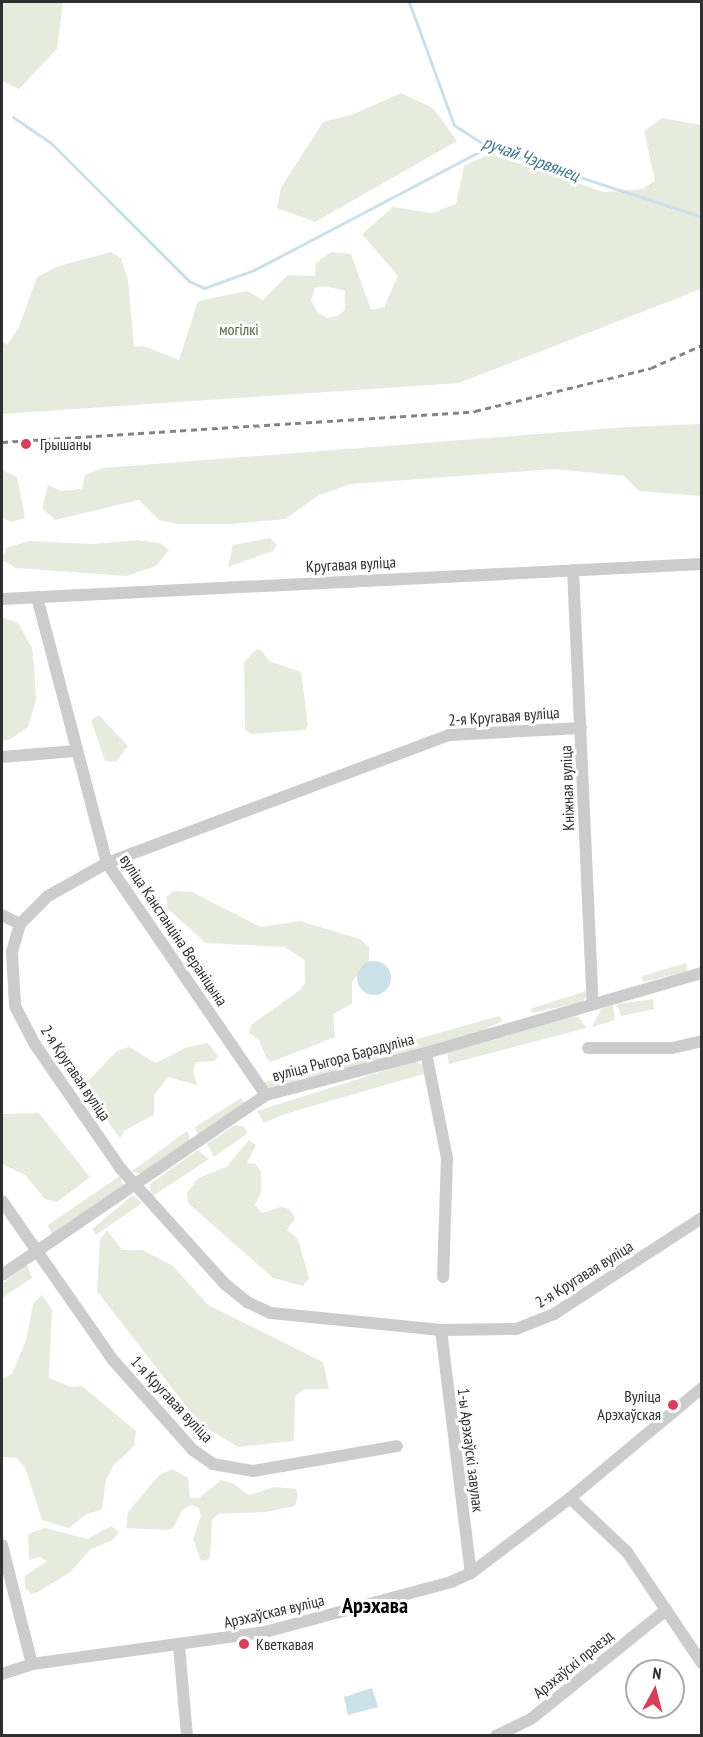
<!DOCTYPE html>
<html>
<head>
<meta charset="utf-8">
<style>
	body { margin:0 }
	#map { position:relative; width:703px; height:1737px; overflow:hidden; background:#fff; font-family:"PT Sans Narrow",sans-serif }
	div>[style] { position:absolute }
	.green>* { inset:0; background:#e6ebde }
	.water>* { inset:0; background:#cce0e9 }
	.round { border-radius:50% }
	.stream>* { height:3px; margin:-1.5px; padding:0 1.5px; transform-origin:1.5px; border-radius:1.5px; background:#cce0e9 }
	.street>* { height:12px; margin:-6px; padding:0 6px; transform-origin:6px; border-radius:6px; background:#ccc }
	.rail>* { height:3px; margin-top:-1.5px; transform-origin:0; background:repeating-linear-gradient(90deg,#848484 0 6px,transparent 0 10.5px) }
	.dots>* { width:16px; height:16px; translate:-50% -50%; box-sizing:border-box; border:3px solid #fff; border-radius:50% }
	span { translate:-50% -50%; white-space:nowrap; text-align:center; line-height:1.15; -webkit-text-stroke:6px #fff; paint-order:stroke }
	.park-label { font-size:16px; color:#566740 }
	.poi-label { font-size:16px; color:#2f2f2f }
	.left { translate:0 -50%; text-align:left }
	.right { translate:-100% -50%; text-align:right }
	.street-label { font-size:16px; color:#2f2f2f }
	.water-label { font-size:18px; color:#43768b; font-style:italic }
	.district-label { font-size:22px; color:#000; font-weight:700 }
	.frame { position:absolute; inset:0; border:3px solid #2f2f2f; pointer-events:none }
	.north { position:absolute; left:625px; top:1659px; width:60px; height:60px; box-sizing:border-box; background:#fff; border:2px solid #acacac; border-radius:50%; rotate:7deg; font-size:16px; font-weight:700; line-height:24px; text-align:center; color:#2f2f2f }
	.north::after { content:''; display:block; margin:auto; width:21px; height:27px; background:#d83f58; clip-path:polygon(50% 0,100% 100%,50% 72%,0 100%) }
</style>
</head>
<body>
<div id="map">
	<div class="green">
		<div style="clip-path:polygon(2px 2px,63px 2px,57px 49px,19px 89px,2px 81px)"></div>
		<div style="clip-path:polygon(401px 93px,433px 108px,457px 141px,315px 222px,277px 208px,281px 188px,323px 122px,354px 114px)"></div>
		<div style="clip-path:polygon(evenodd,662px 118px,701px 125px,701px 289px,459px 383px,2px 414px,2px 341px,7px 345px,19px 327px,37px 277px,59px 266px,111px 252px,121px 258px,128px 280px,134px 347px,144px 346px,179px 360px,198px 301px,247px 291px,263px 300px,288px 275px,315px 276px,316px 263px,331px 252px,351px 254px,371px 310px,384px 307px,398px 276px,362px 234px,393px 207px,432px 213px,456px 204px,464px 166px,490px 154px,604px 192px,642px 189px,655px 181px,644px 131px,662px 118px,325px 286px,345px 291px,345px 310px,337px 316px,327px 318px,318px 313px,311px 300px,315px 288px,325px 286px)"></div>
		<div style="clip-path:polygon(701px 424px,701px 496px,639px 491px,624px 476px,554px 469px,351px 484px,319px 495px,285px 519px,233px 524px,177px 524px,159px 520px,139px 500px,55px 520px,42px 508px,48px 485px,61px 491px,82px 489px,85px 475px,103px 468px,627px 427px)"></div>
		<div style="clip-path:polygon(2px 470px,17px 477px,25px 518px,11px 522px,2px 517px)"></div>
		<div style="clip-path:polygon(270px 538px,277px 545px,273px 551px,228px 567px,233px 545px)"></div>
		<div style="clip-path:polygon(137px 540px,160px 543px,169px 550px,156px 566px,127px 576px,16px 568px,2px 560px,6px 548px,29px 541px,93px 544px)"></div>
		<div style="clip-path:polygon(2px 617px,18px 623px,32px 648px,34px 666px,36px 700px,28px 727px,9px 740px,2px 740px)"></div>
		<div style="clip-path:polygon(256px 650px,261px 650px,269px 661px,301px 672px,308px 725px,305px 730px,251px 734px,245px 730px,244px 662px)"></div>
		<div style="clip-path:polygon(99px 715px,128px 746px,116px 762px,105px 761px,91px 720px)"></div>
		<div style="clip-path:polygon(174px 891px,192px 892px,261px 927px,300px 921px,360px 939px,369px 947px,369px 961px,352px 982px,352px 1004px,333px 1014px,335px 1037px,271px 1062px,266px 1058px,259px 1040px,249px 1033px,251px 1025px,300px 990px,305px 983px,305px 960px,285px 947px,206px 943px,168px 909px,166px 897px)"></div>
		<div style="clip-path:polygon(686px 963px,687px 971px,643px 982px,642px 976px)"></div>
		<div style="clip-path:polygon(589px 990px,583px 1002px,532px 1013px,530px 1009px)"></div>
		<div style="clip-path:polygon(653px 999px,654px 1009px,621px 1016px,617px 1004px)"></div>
		<div style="clip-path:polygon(613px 1005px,615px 1020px,592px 1027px,601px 1009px)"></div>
		<div style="clip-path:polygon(499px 1016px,503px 1021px,477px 1033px,273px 1090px,261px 1083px)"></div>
		<div style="clip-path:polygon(572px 1017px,579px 1017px,586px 1028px,449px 1064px,447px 1053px)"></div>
		<div style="clip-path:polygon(208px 1043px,218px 1056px,215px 1061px,196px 1062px,193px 1071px,197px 1085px,168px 1077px,154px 1095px,154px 1115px,125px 1130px,120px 1138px,82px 1087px,117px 1051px,129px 1047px,156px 1063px,187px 1047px)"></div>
		<div style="clip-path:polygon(415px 1061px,425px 1066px,427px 1073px,285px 1114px,264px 1123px,257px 1111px)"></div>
		<div style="clip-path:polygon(241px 1098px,245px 1104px,198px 1135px,195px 1127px)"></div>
		<div style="clip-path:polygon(39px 1113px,90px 1177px,57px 1202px,45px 1199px,25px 1175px,4px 1165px,2px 1159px,2px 1114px)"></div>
		<div style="clip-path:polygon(235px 1125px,243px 1126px,248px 1133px,214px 1157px,207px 1144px)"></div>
		<div style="clip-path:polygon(187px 1131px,191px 1141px,141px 1174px,132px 1171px)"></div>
		<div style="clip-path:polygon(249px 1140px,256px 1145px,247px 1163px,256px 1164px,261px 1172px,261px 1192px,255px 1205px,262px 1213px,281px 1207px,290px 1209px,295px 1218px,287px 1230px,298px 1239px,309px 1278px,303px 1286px,273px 1278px,188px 1203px,187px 1193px,198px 1178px,226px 1167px)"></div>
		<div style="clip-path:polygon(198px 1150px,209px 1159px,151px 1197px,150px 1184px)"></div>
		<div style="clip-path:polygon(120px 1176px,123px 1187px,52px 1235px,48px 1225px)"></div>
		<div style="clip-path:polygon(133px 1195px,142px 1203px,96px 1235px,92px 1229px)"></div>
		<div style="clip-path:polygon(107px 1230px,122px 1250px,143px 1250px,173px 1266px,208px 1305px,323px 1362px,329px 1389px,305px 1389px,295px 1396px,294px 1441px,238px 1447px,200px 1424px,97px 1291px,100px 1240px)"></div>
		<div style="clip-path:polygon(27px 1265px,32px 1278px,2px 1298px,2px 1284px)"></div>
		<div style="clip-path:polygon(42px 1295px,52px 1310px,49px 1378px,71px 1387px,82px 1386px,136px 1431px,134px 1446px,114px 1465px,106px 1479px,102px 1509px,85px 1515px,69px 1528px,42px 1520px,25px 1467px,17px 1458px,2px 1457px,2px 1379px,12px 1374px,27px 1337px,33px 1303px)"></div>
		<div style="clip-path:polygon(172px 1469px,188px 1478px,190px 1498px,199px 1498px,221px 1480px,232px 1483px,249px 1495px,274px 1487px,296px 1489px,298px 1495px,295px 1506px,266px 1512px,218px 1514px,212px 1520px,210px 1559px,201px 1561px,193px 1539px,201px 1516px,199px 1508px,192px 1505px,183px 1509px,173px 1528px,166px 1530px,126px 1528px,128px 1512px,159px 1475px)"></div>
		<div style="clip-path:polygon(111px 1526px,119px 1532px,113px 1540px,91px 1549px,69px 1573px,38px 1592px,31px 1594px,25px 1587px,25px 1576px,47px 1561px,40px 1557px,29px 1560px,28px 1534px,45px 1528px,88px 1539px)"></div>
	</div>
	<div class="water">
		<div class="round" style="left:357px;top:961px;width:34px;height:34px"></div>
		<div style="clip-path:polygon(372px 1688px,378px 1707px,348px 1715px,344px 1697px)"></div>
	</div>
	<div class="stream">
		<div style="left:409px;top:2px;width:131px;rotate:69.9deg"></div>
		<div style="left:454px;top:125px;width:40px;rotate:32.9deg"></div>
		<div style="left:488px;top:147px;width:225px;rotate:18.1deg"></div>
		<div style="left:13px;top:117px;width:46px;rotate:34.4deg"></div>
		<div style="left:51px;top:143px;width:195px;rotate:45deg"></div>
		<div style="left:189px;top:281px;width:17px;rotate:25deg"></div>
		<div style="left:204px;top:288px;width:53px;rotate:-19.8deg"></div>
		<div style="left:254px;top:270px;width:264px;rotate:-27.7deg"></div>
	</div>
	<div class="street">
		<div style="left:573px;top:570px;width:433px;rotate:87.4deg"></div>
		<div style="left:37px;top:597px;width:275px;rotate:75.3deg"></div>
		<div style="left:107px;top:863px;width:281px;rotate:55.6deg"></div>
		<div style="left:2px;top:599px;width:701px;rotate:-2.86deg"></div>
		<div style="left:581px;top:728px;width:132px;rotate:177deg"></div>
		<div style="left:449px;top:735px;width:365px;rotate:159.5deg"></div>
		<div style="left:107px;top:863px;width:68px;rotate:150.8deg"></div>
		<div style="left:48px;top:896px;width:40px;rotate:135deg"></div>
		<div style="left:20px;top:924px;width:29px;rotate:106deg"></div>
		<div style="left:12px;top:952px;width:54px;rotate:86.8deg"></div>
		<div style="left:15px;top:1006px;width:42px;rotate:62.8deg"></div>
		<div style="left:34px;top:1043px;width:153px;rotate:55.4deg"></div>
		<div style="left:121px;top:1169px;width:155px;rotate:47.9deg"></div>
		<div style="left:225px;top:1284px;width:28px;rotate:39deg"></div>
		<div style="left:247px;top:1302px;width:26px;rotate:25deg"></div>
		<div style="left:271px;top:1313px;width:171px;rotate:5.7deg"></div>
		<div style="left:441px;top:1330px;width:75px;rotate:-0.8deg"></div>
		<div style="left:516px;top:1329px;width:41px;rotate:-21.5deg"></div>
		<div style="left:554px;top:1314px;width:176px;rotate:-33deg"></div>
		<div style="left:2px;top:757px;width:73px;rotate:-4.7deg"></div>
		<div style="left:2px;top:915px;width:20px;rotate:27deg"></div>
		<div style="left:588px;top:1048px;width:84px"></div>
		<div style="left:672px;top:1048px;width:31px;rotate:-13deg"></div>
		<div style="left:426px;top:1053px;width:107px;rotate:78.7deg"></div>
		<div style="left:447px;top:1158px;width:119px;rotate:91.9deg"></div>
		<div style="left:2px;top:1201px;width:194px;rotate:55.1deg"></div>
		<div style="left:113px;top:1360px;width:120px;rotate:48.4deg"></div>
		<div style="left:193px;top:1450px;width:24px;rotate:35deg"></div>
		<div style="left:213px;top:1464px;width:41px;rotate:9.9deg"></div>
		<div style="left:253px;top:1471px;width:146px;rotate:-9.8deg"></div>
		<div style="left:2px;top:1275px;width:320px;rotate:-34.3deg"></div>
		<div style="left:266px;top:1095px;width:165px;rotate:-14.7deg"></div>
		<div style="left:426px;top:1053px;width:287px;rotate:-16.2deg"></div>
		<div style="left:441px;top:1330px;width:245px;rotate:83deg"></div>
		<div style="left:570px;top:1498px;width:79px;rotate:43.5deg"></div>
		<div style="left:627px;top:1552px;width:134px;rotate:56deg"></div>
		<div style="left:2px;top:1545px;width:123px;rotate:75.9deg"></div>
		<div style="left:179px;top:1646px;width:90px;rotate:84.9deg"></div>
		<div style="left:2px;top:1674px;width:32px;rotate:-18deg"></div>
		<div style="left:32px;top:1664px;width:235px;rotate:-7.8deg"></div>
		<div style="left:265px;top:1632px;width:193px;rotate:-15deg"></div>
		<div style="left:451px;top:1582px;width:22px;rotate:-24deg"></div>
		<div style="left:471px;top:1573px;width:124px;rotate:-37.1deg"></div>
		<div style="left:570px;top:1498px;width:172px;rotate:-39.8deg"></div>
		<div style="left:496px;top:1736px;width:39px;rotate:-26deg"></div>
		<div style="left:531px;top:1719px;width:174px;rotate:-38.9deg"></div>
	</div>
	<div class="rail">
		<div style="left:2px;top:442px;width:474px;rotate:-3.7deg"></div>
		<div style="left:475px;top:411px;width:181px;rotate:-13.7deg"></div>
		<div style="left:651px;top:368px;width:56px;rotate:-24.3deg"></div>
	</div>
	<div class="dots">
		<div style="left:26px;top:444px;background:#d83f58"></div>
		<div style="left:673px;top:1405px;background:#d83f58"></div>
		<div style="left:244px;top:1644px;background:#d83f58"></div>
	</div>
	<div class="park-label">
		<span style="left:239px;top:329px">могілкі</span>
	</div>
	<div class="poi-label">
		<span class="left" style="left:40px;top:444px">Грышаны</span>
		<span class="right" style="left:661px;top:1405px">Вуліца<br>Арэхаўская</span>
		<span class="left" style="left:256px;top:1644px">Кветкавая</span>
	</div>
	<div class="street-label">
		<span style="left:351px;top:564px;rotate:-3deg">Кругавая вуліца</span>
		<span style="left:504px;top:716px;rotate:-4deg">2-я Кругавая вуліца</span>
		<span style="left:567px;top:788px;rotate:-92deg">Кніжная вуліца</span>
		<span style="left:174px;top:930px;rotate:56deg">вуліца Канстанціна Вераніцына</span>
		<span style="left:343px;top:1057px;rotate:-15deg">вуліца Рыгора Барадуліна</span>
		<span style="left:76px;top:1073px;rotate:56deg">2-я Кругавая вуліца</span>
		<span style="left:584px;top:1274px;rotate:-32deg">2-я Кругавая вуліца</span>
		<span style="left:172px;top:1399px;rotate:47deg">1-я Кругавая вуліца</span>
		<span style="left:471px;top:1450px;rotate:83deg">1-ы Арэхаўскі завулак</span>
		<span style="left:274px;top:1611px;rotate:-13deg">Арэхаўская вуліца</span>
		<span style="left:573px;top:1664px;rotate:-39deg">Арэхаўскі праезд</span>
	</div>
	<div class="water-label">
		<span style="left:531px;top:159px;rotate:20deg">ручай Чэрвянец</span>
	</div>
	<div class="district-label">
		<span style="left:375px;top:1606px">Арэхава</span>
	</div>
	<div class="frame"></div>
	<div class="north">N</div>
</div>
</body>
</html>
